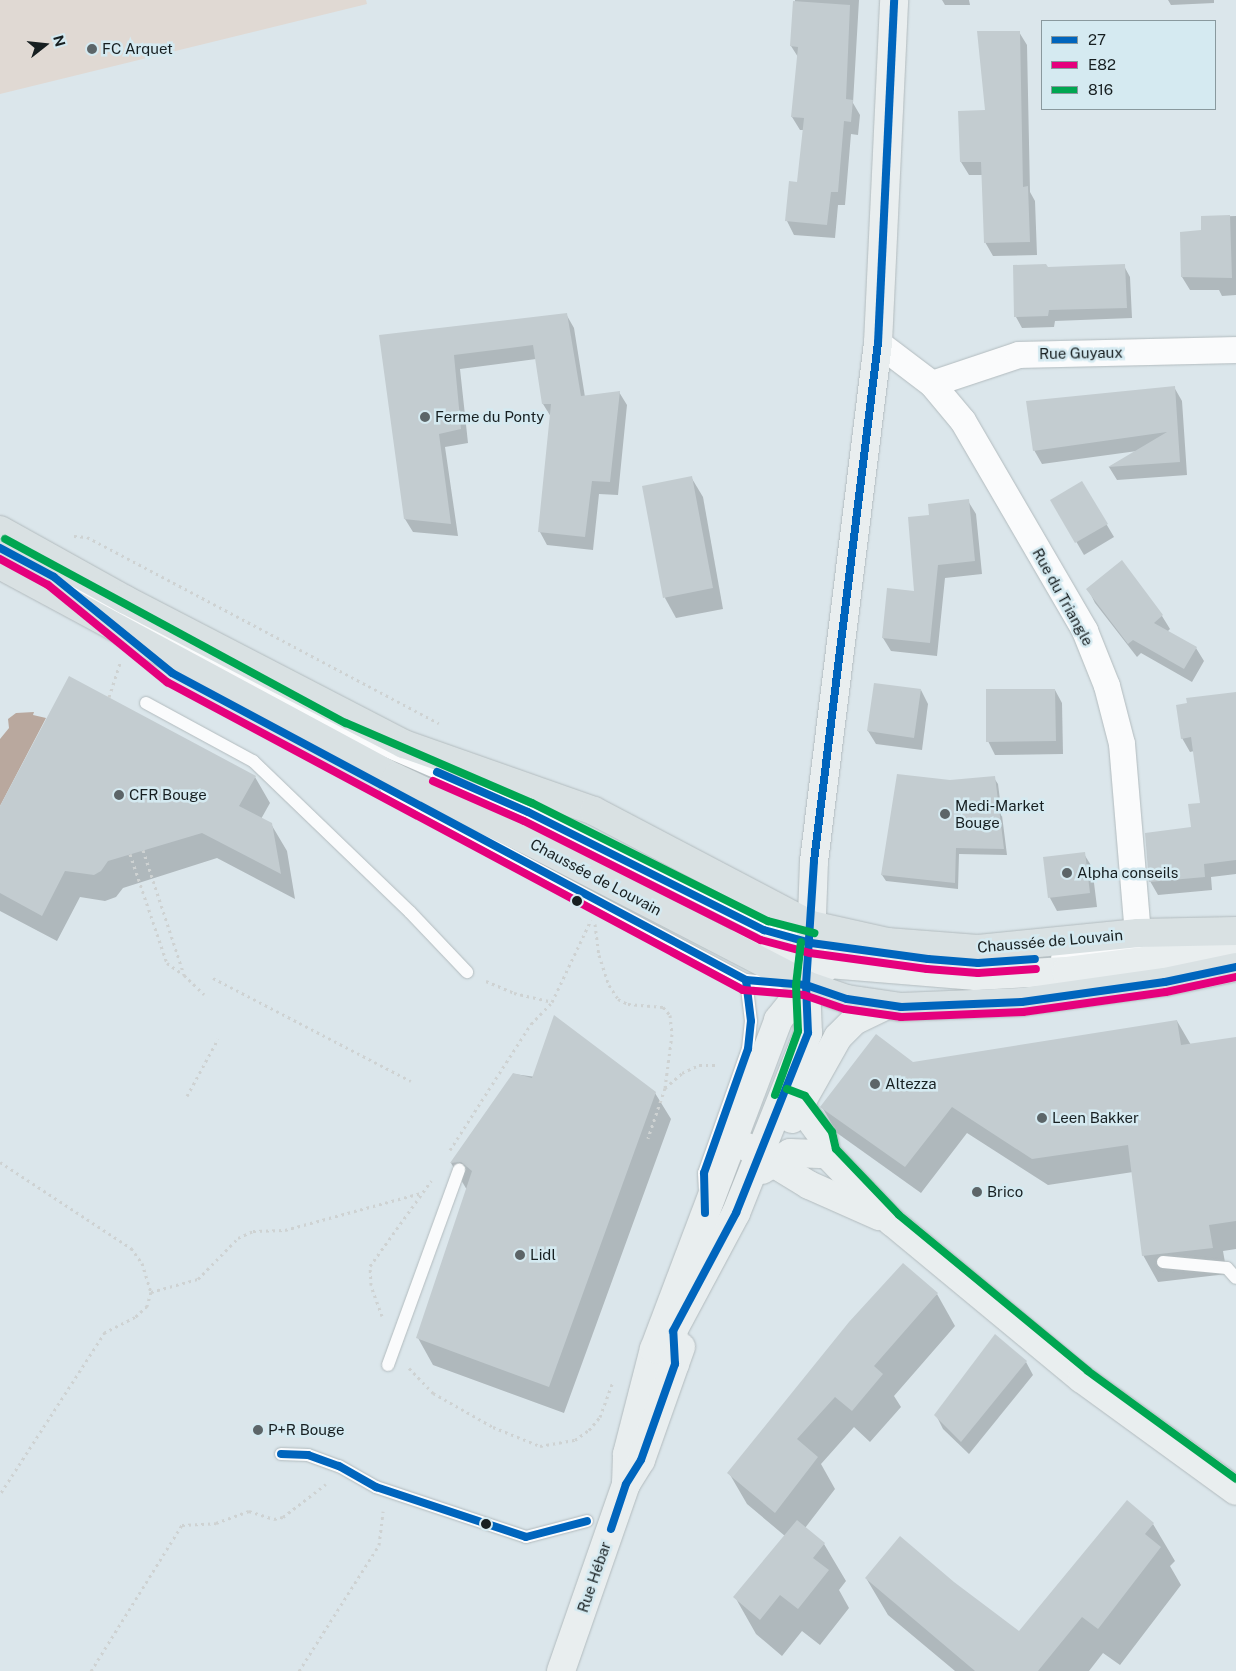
<!DOCTYPE html>
<html>
<head>
<meta charset="utf-8">
<style>
	body { margin:0 }
	#map { position:relative; width:1236px; height:1671px; overflow:hidden; background:#dbe6eb; font-family:"Public Sans",sans-serif }
	div>[style] { position:absolute }
	.green>* { inset:0; background:#e0d9d3 }
	.water>* { inset:0; background:#b9a89e }
	.shadow>* { inset:0; background:#0003 }
	.building>* { inset:0; background:#c3ccd0 }
	.path>* { height:3px; margin-top:-1.5px; transform-origin:0; background:repeating-linear-gradient(90deg,#ced2d2 0 2.5px,transparent 0 6.5px) }
	.roads { filter:drop-shadow(0 0 1px #b2bbbe) drop-shadow(0 0 1px #b2bbbe) }
	.lane>* { height:12px; margin:-6px; padding:0 6px; transform-origin:6px; border-radius:6px; background:#fafbfc }
	.street>* { height:26px; margin:-13px; padding:0 13px; transform-origin:13px; border-radius:13px; background:#fafbfc }
	.secondary>* { height:28px; margin:-14px; padding:0 14px; transform-origin:14px; border-radius:14px; background:#e9eeef }
	.primary>* { height:28px; margin:-14px; padding:0 14px; transform-origin:14px; border-radius:14px; background:#d9e1e3 }
	.bus-1>* { height:8px; margin:-4px; padding:0 4px; transform-origin:4px; border-radius:4px; background:#0065bd }
	.bus-2>* { height:8px; margin:-4px; padding:0 4px; transform-origin:4px; border-radius:4px; background:#e5007d }
	.bus-3>* { height:8px; margin:-4px; padding:0 4px; transform-origin:4px; border-radius:4px; background:#00a651 }
	.dots>* { width:14px; height:14px; translate:-50% -50%; box-sizing:border-box; border:2px solid #d5eaf1; border-radius:50% }
	span { translate:-50% -50%; white-space:nowrap; text-align:center; line-height:1.15; -webkit-text-stroke:5px #d5eaf1; paint-order:stroke }
	.poi-label { font-size:15px; color:#171f21 }
	.left { translate:0 -50%; text-align:left }
	.street-label { font-size:15px; color:#171f21 }
	.legend { position:absolute; left:1041px; top:20px; width:175px; height:90px; box-sizing:border-box; background:#d5eaf1; border:1px solid #89999e; margin:0; padding:6px 9px; list-style:none; font-size:15px; color:#171f21 }
	.legend li { display:flex; align-items:center; gap:10px; height:25px }
	.legend b { width:25px; border:1px solid #89999e }
	.north { position:absolute; left:20px; top:20px; width:50px; height:50px; -webkit-text-stroke:4px #d5eaf1; paint-order:stroke; rotate:74deg; font-size:14px; font-weight:700; line-height:20px; text-align:center; color:#171f21 }
	.north::after { content:''; display:block; margin:auto; width:18px; height:22px; background:#171f21; clip-path:polygon(50% 0,100% 100%,50% 72%,0 100%) }
</style>
</head>
<body>
<div id="map">
	<div class="green">
		<div style="clip-path:polygon(0 0,366px 0,367px 4px,0 94px)"></div>
	</div>
	<div class="water">
		<div style="clip-path:polygon(34px 712px,33px 715px,46px 718px,0 806px,0 739px,9px 728px,8px 719px,16px 713px)"></div>
	</div>
	<div class="shadow">
		<div style="clip-path:polygon(795px 0,859px 0,853px 103px,860px 115px,858px 135px,851px 134px,845px 205px,838px 205px,835px 238px,794px 235px,787px 221px,790px 182px,798px 183px,804px 130px,800px 130px,792px 117px,798px 57px,791px 46px)"></div>
		<div style="clip-path:polygon(942px 0,969px 0,970px 5px,945px 5px)"></div>
		<div style="clip-path:polygon(1168px 0,1214px 0,1214px 3px,1171px 5px)"></div>
		<div style="clip-path:polygon(1019px 32px,1027px 45px,1030px 192px,1035px 201px,1037px 255px,993px 256px,985px 242px,983px 175px,969px 175px,961px 162px,987px 112px)"></div>
		<div style="clip-path:polygon(1236px 216px,1236px 295px,1222px 296px,1219px 290px,1190px 290px,1182px 277px,1202px 231px,1202px 217px)"></div>
		<div style="clip-path:polygon(1124px 266px,1130px 277px,1132px 318px,1055px 321px,1054px 327px,1022px 328px,1016px 317px,1047px 268px)"></div>
		<div style="clip-path:polygon(566px 314px,574px 328px,585px 397px,619px 392px,627px 405px,618px 495px,599px 494px,593px 550px,547px 545px,540px 532px,551px 417px,543px 404px,536px 359px,460px 369px,468px 443px,445px 447px,458px 536px,413px 532px,405px 519px,380px 336px)"></div>
		<div style="clip-path:polygon(1174px 387px,1182px 401px,1187px 475px,1117px 480px,1109px 467px,1137px 451px,1042px 464px,1034px 450px)"></div>
		<div style="clip-path:polygon(691px 477px,703px 497px,723px 609px,676px 618px,665px 598px)"></div>
		<div style="clip-path:polygon(1082px 483px,1114px 537px,1084px 555px,1052px 500px)"></div>
		<div style="clip-path:polygon(968px 501px,976px 514px,982px 574px,945px 578px,937px 656px,891px 651px,883px 638px,916px 592px,930px 516px)"></div>
		<div style="clip-path:polygon(1122px 562px,1162px 616px,1170px 629px,1167px 632px,1196px 648px,1204px 661px,1192px 682px,1141px 653px,1137px 657px,1095px 603px,1088px 589px)"></div>
		<div style="clip-path:polygon(921px 690px,928px 704px,922px 750px,876px 744px,868px 731px)"></div>
		<div style="clip-path:polygon(1055px 690px,1062px 703px,1063px 754px,995px 755px,988px 741px)"></div>
		<div style="clip-path:polygon(1236px 693px,1236px 874px,1211px 877px,1212px 890px,1158px 895px,1150px 881px,1192px 828px,1201px 804px,1194px 751px,1190px 752px,1182px 738px)"></div>
		<div style="clip-path:polygon(255px 777px,270px 803px,261px 819px,271px 824px,287px 851px,295px 899px,217px 858px,123px 888px,116px 897px,105px 901px,80px 897px,57px 941px,0 911px,0 809px)"></div>
		<div style="clip-path:polygon(994px 778px,998px 784px,1007px 855px,959px 854px,958px 889px,886px 881px,882px 875px,950px 781px)"></div>
		<div style="clip-path:polygon(1084px 854px,1092px 867px,1097px 907px,1057px 911px,1050px 898px,1045px 858px)"></div>
		<div style="clip-path:polygon(1177px 1021px,1191px 1045px,1236px 1038px,1236px 1249px,1223px 1251px,1227px 1274px,1158px 1282px,1143px 1255px,1133px 1172px,1048px 1185px,967px 1133px,921px 1193px,837px 1133px,822px 1107px,913px 1064px)"></div>
		<div style="clip-path:polygon(514px 1074px,655px 1093px,671px 1119px,564px 1413px,433px 1365px,418px 1338px,467px 1190px,451px 1163px)"></div>
		<div style="clip-path:polygon(937px 1294px,955px 1326px,894px 1396px,901px 1407px,870px 1442px,854px 1427px,821px 1464px,835px 1489px,805px 1528px,824px 1544px,846px 1581px,839px 1590px,849px 1608px,820px 1645px,802px 1631px,782px 1656px,756px 1634px,735px 1597px,785px 1536px,747px 1504px,729px 1473px)"></div>
		<div style="clip-path:polygon(1026px 1362px,1033px 1375px,969px 1454px,943px 1429px,936px 1415px)"></div>
		<div style="clip-path:polygon(1153px 1524px,1175px 1561px,1170px 1566px,1181px 1585px,1120px 1665px,1103px 1653px,1089px 1671px,955px 1671px,888px 1615px,866px 1578px,953px 1583px,1019px 1633px)"></div>
	</div>
	<div class="building">
		<div style="clip-path:polygon(793px 1px,850px 5px,846px 99px,853px 100px,851px 122px,844px 121px,838px 192px,831px 192px,827px 225px,785px 221px,789px 181px,797px 182px,804px 118px,791px 117px,798px 47px,790px 46px)"></div>
		<div style="clip-path:polygon(977px 31px,1020px 31px,1023px 187px,1028px 186px,1030px 242px,984px 243px,981px 162px,960px 162px,958px 111px,985px 110px)"></div>
		<div style="clip-path:polygon(1230px 215px,1232px 278px,1181px 277px,1180px 232px,1201px 230px,1201px 216px)"></div>
		<div style="clip-path:polygon(1046px 264px,1048px 267px,1125px 264px,1127px 308px,1049px 310px,1048px 316px,1014px 317px,1013px 265px)"></div>
		<div style="clip-path:polygon(567px 313px,581px 396px,620px 391px,610px 482px,592px 481px,585px 537px,538px 532px,551px 404px,542px 404px,533px 345px,454px 355px,461px 429px,439px 434px,451px 524px,404px 519px,379px 335px)"></div>
		<div style="clip-path:polygon(1175px 386px,1180px 462px,1108px 467px,1167px 432px,1033px 451px,1026px 401px)"></div>
		<div style="clip-path:polygon(692px 476px,713px 588px,663px 598px,642px 486px)"></div>
		<div style="clip-path:polygon(1082px 481px,1108px 524px,1075px 543px,1050px 500px)"></div>
		<div style="clip-path:polygon(969px 499px,975px 561px,938px 565px,930px 643px,882px 638px,887px 588px,914px 591px,908px 517px,929px 515px,928px 504px)"></div>
		<div style="clip-path:polygon(1122px 560px,1163px 615px,1154px 623px,1197px 647px,1184px 669px,1133px 640px,1128px 644px,1086px 589px)"></div>
		<div style="clip-path:polygon(69px 676px,256px 776px,239px 806px,272px 823px,281px 874px,202px 833px,108px 861px,101px 871px,94px 875px,65px 871px,42px 916px,0 893px,0 806px)"></div>
		<div style="clip-path:polygon(874px 683px,921px 689px,914px 738px,867px 731px)"></div>
		<div style="clip-path:polygon(986px 689px,1055px 689px,1056px 741px,986px 742px)"></div>
		<div style="clip-path:polygon(1236px 692px,1236px 860px,1204px 864px,1205px 877px,1149px 882px,1145px 833px,1191px 827px,1188px 804px,1200px 803px,1191px 737px,1181px 739px,1176px 705px,1187px 703px,1186px 698px)"></div>
		<div style="clip-path:polygon(897px 774px,950px 780px,995px 776px,1004px 849px,956px 848px,955px 883px,881px 875px)"></div>
		<div style="clip-path:polygon(1085px 852px,1090px 893px,1048px 898px,1043px 857px)"></div>
		<div style="clip-path:polygon(554px 1015px,656px 1092px,549px 1387px,416px 1338px,472px 1171px,461px 1162px,450px 1163px,513px 1073px,532px 1078px)"></div>
		<div style="clip-path:polygon(1177px 1020px,1181px 1045px,1236px 1037px,1236px 1221px,1209px 1225px,1213px 1248px,1142px 1256px,1128px 1145px,1032px 1159px,952px 1107px,905px 1167px,820px 1107px,876px 1034px,913px 1062px)"></div>
		<div style="clip-path:polygon(903px 1263px,938px 1293px,874px 1366px,883px 1374px,852px 1411px,835px 1397px,797px 1439px,818px 1457px,775px 1513px,727px 1473px,849px 1322px)"></div>
		<div style="clip-path:polygon(995px 1334px,1027px 1361px,961px 1442px,934px 1415px)"></div>
		<div style="clip-path:polygon(1127px 1500px,1154px 1523px,1145px 1534px,1161px 1547px,1098px 1629px,1082px 1617px,1038px 1671px,975px 1671px,865px 1578px,900px 1536px,954px 1582px,1019px 1631px)"></div>
		<div style="clip-path:polygon(797px 1520px,825px 1543px,813px 1558px,829px 1570px,798px 1609px,780px 1595px,760px 1620px,733px 1597px)"></div>
	</div>
	<div class="path">
		<div style="left:74px;top:536px;width:13px;rotate:4deg"></div>
		<div style="left:87px;top:537px;width:398px;rotate:27.9deg"></div>
		<div style="left:109px;top:697px;width:36px;rotate:-72deg"></div>
		<div style="left:143px;top:850px;width:132px;rotate:71.8deg"></div>
		<div style="left:184px;top:975px;width:28px;rotate:44deg"></div>
		<div style="left:130px;top:854px;width:115px;rotate:71.3deg"></div>
		<div style="left:167px;top:963px;width:19px;rotate:35deg"></div>
		<div style="left:595px;top:924px;width:31px;rotate:83deg"></div>
		<div style="left:599px;top:955px;width:32px;rotate:72deg"></div>
		<div style="left:609px;top:985px;width:17px;rotate:57deg"></div>
		<div style="left:618px;top:999px;width:11px;rotate:27deg"></div>
		<div style="left:628px;top:1004px;width:35px;rotate:5deg"></div>
		<div style="left:663px;top:1007px;width:11px;rotate:49deg"></div>
		<div style="left:670px;top:1015px;width:19px;rotate:84deg"></div>
		<div style="left:672px;top:1034px;width:54px;rotate:97.4deg"></div>
		<div style="left:665px;top:1088px;width:53px;rotate:108.8deg"></div>
		<div style="left:213px;top:978px;width:223px;rotate:27.5deg"></div>
		<div style="left:486px;top:981px;width:30px;rotate:23deg"></div>
		<div style="left:514px;top:993px;width:39px;rotate:13deg"></div>
		<div style="left:665px;top:1088px;width:23px;rotate:-41deg"></div>
		<div style="left:682px;top:1073px;width:19px;rotate:-25deg"></div>
		<div style="left:699px;top:1065px;width:20px"></div>
		<div style="left:187px;top:1096px;width:65px;rotate:-61.5deg"></div>
		<div style="left:450px;top:1150px;width:150px;rotate:-57.3deg"></div>
		<div style="left:531px;top:1024px;width:30px;rotate:-46deg"></div>
		<div style="left:552px;top:1002px;width:91px;rotate:-64.6deg"></div>
		<div style="left:0;top:1162px;width:157px;rotate:33.3deg"></div>
		<div style="left:131px;top:1248px;width:19px;rotate:54deg"></div>
		<div style="left:142px;top:1263px;width:30px;rotate:73deg"></div>
		<div style="left:151px;top:1292px;width:15px;rotate:106deg"></div>
		<div style="left:147px;top:1306px;width:16px;rotate:137deg"></div>
		<div style="left:135px;top:1317px;width:34px;rotate:153deg"></div>
		<div style="left:105px;top:1332px;width:193px;rotate:122.9deg"></div>
		<div style="left:151px;top:1292px;width:49px;rotate:-15.5deg"></div>
		<div style="left:198px;top:1279px;width:57px;rotate:-45.7deg"></div>
		<div style="left:238px;top:1238px;width:17px;rotate:-25deg"></div>
		<div style="left:253px;top:1231px;width:32px;rotate:-2deg"></div>
		<div style="left:285px;top:1230px;width:141px;rotate:-15.2deg"></div>
		<div style="left:382px;top:1316px;width:33px;rotate:-110deg"></div>
		<div style="left:371px;top:1285px;width:19px;rotate:-93deg"></div>
		<div style="left:370px;top:1266px;width:105px;rotate:-54.3deg"></div>
		<div style="left:409px;top:1368px;width:35px;rotate:46deg"></div>
		<div style="left:433px;top:1393px;width:69px;rotate:29.5deg"></div>
		<div style="left:493px;top:1427px;width:51px;rotate:22deg"></div>
		<div style="left:540px;top:1446px;width:36px;rotate:-10deg"></div>
		<div style="left:575px;top:1440px;width:17px;rotate:-36deg"></div>
		<div style="left:589px;top:1430px;width:17px;rotate:-50deg"></div>
		<div style="left:600px;top:1417px;width:38px;rotate:-70deg"></div>
		<div style="left:91px;top:1671px;width:172px;rotate:-58.1deg"></div>
		<div style="left:182px;top:1525px;width:34px;rotate:-3deg"></div>
		<div style="left:216px;top:1523px;width:35px;rotate:-20deg"></div>
		<div style="left:249px;top:1511px;width:26px;rotate:18deg"></div>
		<div style="left:274px;top:1519px;width:9px;rotate:-13deg"></div>
		<div style="left:283px;top:1517px;width:54px;rotate:-37.5deg"></div>
		<div style="left:299px;top:1671px;width:149px;rotate:-57.6deg"></div>
		<div style="left:379px;top:1545px;width:34px;rotate:-83deg"></div>
	</div>
	<div class="roads">
		<div class="lane">
			<div style="left:0;top:548px;width:388px;rotate:28.3deg"></div>
			<div style="left:342px;top:732px;width:202px;rotate:23.3deg"></div>
			<div style="left:528px;top:812px;width:264px;rotate:26.6deg"></div>
			<div style="left:764px;top:930px;width:49px;rotate:15.5deg"></div>
			<div style="left:811px;top:943px;width:78px;rotate:8.9deg"></div>
			<div style="left:146px;top:703px;width:122px;rotate:28.5deg"></div>
			<div style="left:253px;top:761px;width:218px;rotate:43.9deg"></div>
			<div style="left:410px;top:912px;width:83px;rotate:46.5deg"></div>
			<div style="left:386px;top:788px;width:408px;rotate:28.1deg"></div>
			<div style="left:746px;top:980px;width:42px;rotate:5.4deg"></div>
			<div style="left:1057px;top:958px;width:100px;rotate:-7.5deg"></div>
			<div style="left:705px;top:1192px;width:19px;rotate:-93deg"></div>
			<div style="left:704px;top:1173px;width:132px;rotate:-70.5deg"></div>
			<div style="left:748px;top:1049px;width:28px;rotate:-84deg"></div>
			<div style="left:751px;top:1021px;width:41px;rotate:-97deg"></div>
			<div style="left:1163px;top:1262px;width:64px;rotate:5.4deg"></div>
			<div style="left:1227px;top:1268px;width:13px;rotate:48deg"></div>
			<div style="left:388px;top:1365px;width:208px;rotate:-70deg"></div>
			<div style="left:281px;top:1454px;width:27px;rotate:2deg"></div>
			<div style="left:308px;top:1455px;width:33px;rotate:20deg"></div>
			<div style="left:339px;top:1466px;width:43px;rotate:29.6deg"></div>
			<div style="left:376px;top:1487px;width:158px;rotate:18.4deg"></div>
			<div style="left:526px;top:1537px;width:63px;rotate:-14.7deg"></div>
		</div>
		<div class="street">
			<div style="left:878px;top:343px;width:68px;rotate:37.2deg"></div>
			<div style="left:932px;top:384px;width:48px;rotate:50deg"></div>
			<div style="left:963px;top:421px;width:243px;rotate:59.8deg"></div>
			<div style="left:1085px;top:631px;width:59px;rotate:68.2deg"></div>
			<div style="left:1107px;top:686px;width:60px;rotate:75.5deg"></div>
			<div style="left:1122px;top:744px;width:190px;rotate:85.2deg"></div>
			<div style="left:932px;top:384px;width:92px;rotate:-18.4deg"></div>
			<div style="left:1019px;top:355px;width:217px;rotate:-1.3deg"></div>
		</div>
		<div class="secondary">
			<div style="left:735px;top:944px;width:57px;rotate:11.1deg"></div>
			<div style="left:791px;top:955px;width:23px;rotate:-31deg"></div>
			<div style="left:786px;top:1098px;width:13px;rotate:23deg"></div>
			<div style="left:798px;top:1103px;width:42px;rotate:53.7deg"></div>
			<div style="left:823px;top:1137px;width:17px;rotate:77deg"></div>
			<div style="left:827px;top:1154px;width:94px;rotate:46.3deg"></div>
			<div style="left:892px;top:1222px;width:246px;rotate:39.6deg"></div>
			<div style="left:1082px;top:1379px;width:190px;rotate:36deg"></div>
			<div style="left:792px;top:1119px;width:94px;rotate:-60.7deg"></div>
			<div style="left:838px;top:1037px;width:23px;rotate:-45deg"></div>
			<div style="left:854px;top:1021px;width:34px;rotate:-26deg"></div>
			<div style="left:747px;top:1147px;width:73px;rotate:31.5deg"></div>
			<div style="left:809px;top:1185px;width:77px;rotate:23.9deg"></div>
			<div style="left:762px;top:1170px;width:33px;rotate:-31deg"></div>
			<div style="left:790px;top:1153px;width:37px;rotate:2deg"></div>
			<div style="left:675px;top:1364px;width:33px;rotate:-93deg"></div>
			<div style="left:673px;top:1331px;width:134px;rotate:-61.9deg"></div>
			<div style="left:736px;top:1213px;width:194px;rotate:-68.2deg"></div>
			<div style="left:808px;top:1033px;width:48px;rotate:-92.4deg"></div>
			<div style="left:806px;top:985px;width:42px;rotate:-83.2deg"></div>
			<div style="left:811px;top:943px;width:82px;rotate:-87.9deg"></div>
			<div style="left:814px;top:861px;width:522px;rotate:-82.96deg"></div>
			<div style="left:878px;top:343px;width:343px;rotate:-87.3deg"></div>
			<div style="left:626px;top:1484px;width:30px;rotate:-88deg"></div>
			<div style="left:627px;top:1454px;width:108px;rotate:-75.6deg"></div>
			<div style="left:654px;top:1349px;width:352px;rotate:-69.3deg"></div>
			<div style="left:778px;top:1020px;width:45px;rotate:-51.3deg"></div>
			<div style="left:806px;top:985px;width:31px;rotate:-42deg"></div>
			<div style="left:829px;top:964px;width:147px;rotate:4.7deg"></div>
			<div style="left:976px;top:976px;width:90px;rotate:-3.2deg"></div>
			<div style="left:1066px;top:971px;width:171px;rotate:-7.4deg"></div>
			<div style="left:561px;top:1671px;width:198px;rotate:-70.8deg"></div>
			<div style="left:626px;top:1484px;width:28px;rotate:-58deg"></div>
			<div style="left:641px;top:1460px;width:120px;rotate:-70.5deg"></div>
		</div>
		<div class="primary">
			<div style="left:0;top:530px;width:144px;rotate:29.1deg"></div>
			<div style="left:126px;top:600px;width:313px;rotate:27.4deg"></div>
			<div style="left:404px;top:744px;width:201px;rotate:19.4deg"></div>
			<div style="left:594px;top:811px;width:245px;rotate:27.7deg"></div>
			<div style="left:811px;top:925px;width:78px;rotate:12.6deg"></div>
			<div style="left:887px;top:942px;width:91px;rotate:4.4deg"></div>
			<div style="left:978px;top:949px;width:161px;rotate:-5.7deg"></div>
			<div style="left:1138px;top:933px;width:98px;rotate:-1.2deg"></div>
			<div style="left:0;top:565px;width:450px;rotate:28.3deg"></div>
			<div style="left:396px;top:778px;width:140px;rotate:25.3deg"></div>
			<div style="left:523px;top:838px;width:319px;rotate:27.4deg"></div>
			<div style="left:806px;top:985px;width:43px;rotate:18.9deg"></div>
			<div style="left:847px;top:999px;width:55px;rotate:8.4deg"></div>
			<div style="left:901px;top:1007px;width:121px;rotate:-2.4deg"></div>
			<div style="left:1022px;top:1002px;width:144px;rotate:-8deg"></div>
			<div style="left:1165px;top:982px;width:73px;rotate:-11.9deg"></div>
		</div>
	</div>
	<div class="bus-1">
		<div style="left:0;top:548px;width:61px;rotate:28.2deg"></div>
		<div style="left:54px;top:577px;width:152px;rotate:39.1deg"></div>
		<div style="left:172px;top:673px;width:651px;rotate:28.14deg"></div>
		<div style="left:746px;top:980px;width:60px;rotate:4.8deg"></div>
		<div style="left:806px;top:985px;width:43px;rotate:18.9deg"></div>
		<div style="left:847px;top:999px;width:55px;rotate:8.4deg"></div>
		<div style="left:901px;top:1007px;width:121px;rotate:-2.4deg"></div>
		<div style="left:1022px;top:1002px;width:144px;rotate:-8deg"></div>
		<div style="left:1165px;top:982px;width:73px;rotate:-11.9deg"></div>
		<div style="left:437px;top:772px;width:99px;rotate:23.7deg"></div>
		<div style="left:528px;top:812px;width:264px;rotate:26.6deg"></div>
		<div style="left:764px;top:930px;width:49px;rotate:15.5deg"></div>
		<div style="left:811px;top:943px;width:118px;rotate:7.8deg"></div>
		<div style="left:928px;top:959px;width:50px;rotate:4.6deg"></div>
		<div style="left:978px;top:963px;width:57px;rotate:-4deg"></div>
		<div style="left:705px;top:1213px;width:40px;rotate:-91.4deg"></div>
		<div style="left:704px;top:1173px;width:132px;rotate:-70.5deg"></div>
		<div style="left:748px;top:1049px;width:28px;rotate:-84deg"></div>
		<div style="left:751px;top:1021px;width:41px;rotate:-97deg"></div>
		<div style="left:281px;top:1454px;width:27px;rotate:2deg"></div>
		<div style="left:308px;top:1455px;width:33px;rotate:20deg"></div>
		<div style="left:339px;top:1466px;width:43px;rotate:29.6deg"></div>
		<div style="left:376px;top:1487px;width:158px;rotate:18.4deg"></div>
		<div style="left:526px;top:1537px;width:63px;rotate:-14.7deg"></div>
		<div style="left:611px;top:1529px;width:47px;rotate:-71.6deg"></div>
		<div style="left:626px;top:1484px;width:28px;rotate:-58deg"></div>
		<div style="left:641px;top:1460px;width:102px;rotate:-70.5deg"></div>
		<div style="left:675px;top:1364px;width:33px;rotate:-93deg"></div>
		<div style="left:673px;top:1331px;width:134px;rotate:-61.9deg"></div>
		<div style="left:736px;top:1213px;width:194px;rotate:-68.2deg"></div>
		<div style="left:808px;top:1033px;width:48px;rotate:-92.4deg"></div>
		<div style="left:806px;top:985px;width:124px;rotate:-86.3deg"></div>
		<div style="left:814px;top:861px;width:522px;rotate:-82.96deg"></div>
		<div style="left:878px;top:343px;width:343px;rotate:-87.3deg"></div>
	</div>
	<div class="bus-2">
		<div style="left:0;top:559px;width:55px;rotate:28.4deg"></div>
		<div style="left:48px;top:585px;width:154px;rotate:39.2deg"></div>
		<div style="left:167px;top:682px;width:653px;rotate:28.13deg"></div>
		<div style="left:743px;top:990px;width:61px;rotate:4.7deg"></div>
		<div style="left:804px;top:995px;width:43px;rotate:18.9deg"></div>
		<div style="left:845px;top:1009px;width:57px;rotate:8.1deg"></div>
		<div style="left:901px;top:1017px;width:122px;rotate:-2.3deg"></div>
		<div style="left:1023px;top:1012px;width:144px;rotate:-8deg"></div>
		<div style="left:1166px;top:992px;width:72px;rotate:-12.1deg"></div>
		<div style="left:433px;top:781px;width:99px;rotate:23.7deg"></div>
		<div style="left:524px;top:821px;width:265px;rotate:26.7deg"></div>
		<div style="left:761px;top:940px;width:51px;rotate:14.9deg"></div>
		<div style="left:810px;top:953px;width:118px;rotate:7.8deg"></div>
		<div style="left:927px;top:969px;width:51px;rotate:4.5deg"></div>
		<div style="left:978px;top:973px;width:58px;rotate:-3.9deg"></div>
	</div>
	<div class="bus-3">
		<div style="left:5px;top:539px;width:387px;rotate:28.4deg"></div>
		<div style="left:346px;top:723px;width:202px;rotate:23.3deg"></div>
		<div style="left:532px;top:803px;width:264px;rotate:26.6deg"></div>
		<div style="left:768px;top:921px;width:48px;rotate:14.6deg"></div>
		<div style="left:787px;top:1089px;width:19px;rotate:21deg"></div>
		<div style="left:805px;top:1096px;width:45px;rotate:53.1deg"></div>
		<div style="left:832px;top:1132px;width:17px;rotate:77deg"></div>
		<div style="left:836px;top:1149px;width:91px;rotate:46.3deg"></div>
		<div style="left:899px;top:1215px;width:245px;rotate:39.5deg"></div>
		<div style="left:1088px;top:1371px;width:183px;rotate:36.1deg"></div>
		<div style="left:775px;top:1095px;width:68px;rotate:-70.2deg"></div>
		<div style="left:798px;top:1031px;width:46px;rotate:-92.5deg"></div>
		<div style="left:796px;top:985px;width:43px;rotate:-83.4deg"></div>
	</div>
	<div class="dots">
		<div style="left:92px;top:49px;background:#5c6568"></div>
		<div style="left:425px;top:417px;background:#5c6568"></div>
		<div style="left:119px;top:795px;background:#5c6568"></div>
		<div style="left:945px;top:814px;background:#5c6568"></div>
		<div style="left:1067px;top:873px;background:#5c6568"></div>
		<div style="left:577px;top:901px;background:#171f21"></div>
		<div style="left:875px;top:1084px;background:#5c6568"></div>
		<div style="left:1042px;top:1118px;background:#5c6568"></div>
		<div style="left:977px;top:1192px;background:#5c6568"></div>
		<div style="left:520px;top:1255px;background:#5c6568"></div>
		<div style="left:258px;top:1430px;background:#5c6568"></div>
		<div style="left:486px;top:1524px;background:#171f21"></div>
	</div>
	<div class="poi-label">
		<span class="left" style="left:102px;top:49px">FC Arquet</span>
		<span class="left" style="left:435px;top:417px">Ferme du Ponty</span>
		<span class="left" style="left:129px;top:795px">CFR Bouge</span>
		<span class="left" style="left:955px;top:814px">Medi-Market<br>Bouge</span>
		<span class="left" style="left:1077px;top:873px">Alpha conseils</span>
		<span class="left" style="left:885px;top:1084px">Altezza</span>
		<span class="left" style="left:1052px;top:1118px">Leen Bakker</span>
		<span class="left" style="left:987px;top:1192px">Brico</span>
		<span class="left" style="left:530px;top:1255px">Lidl</span>
		<span class="left" style="left:268px;top:1430px">P+R Bouge</span>
	</div>
	<div class="street-label">
		<span style="left:1081px;top:353px;rotate:-1deg">Rue Guyaux</span>
		<span style="left:1063px;top:597px;rotate:61deg">Rue du Triangle</span>
		<span style="left:596px;top:877px;rotate:28deg">Chaussée de Louvain</span>
		<span style="left:1050px;top:941px;rotate:-5deg">Chaussée de Louvain</span>
		<span style="left:594px;top:1577px;rotate:-71deg">Rue Hébar</span>
	</div>
	<ul class="legend">
	<li><b style="height:6px;background:#0065bd"></b>27</li>
	<li><b style="height:6px;background:#e5007d"></b>E82</li>
	<li><b style="height:6px;background:#00a651"></b>816</li>
	</ul>
	<div class="north">N</div>
</div>
</body>
</html>
